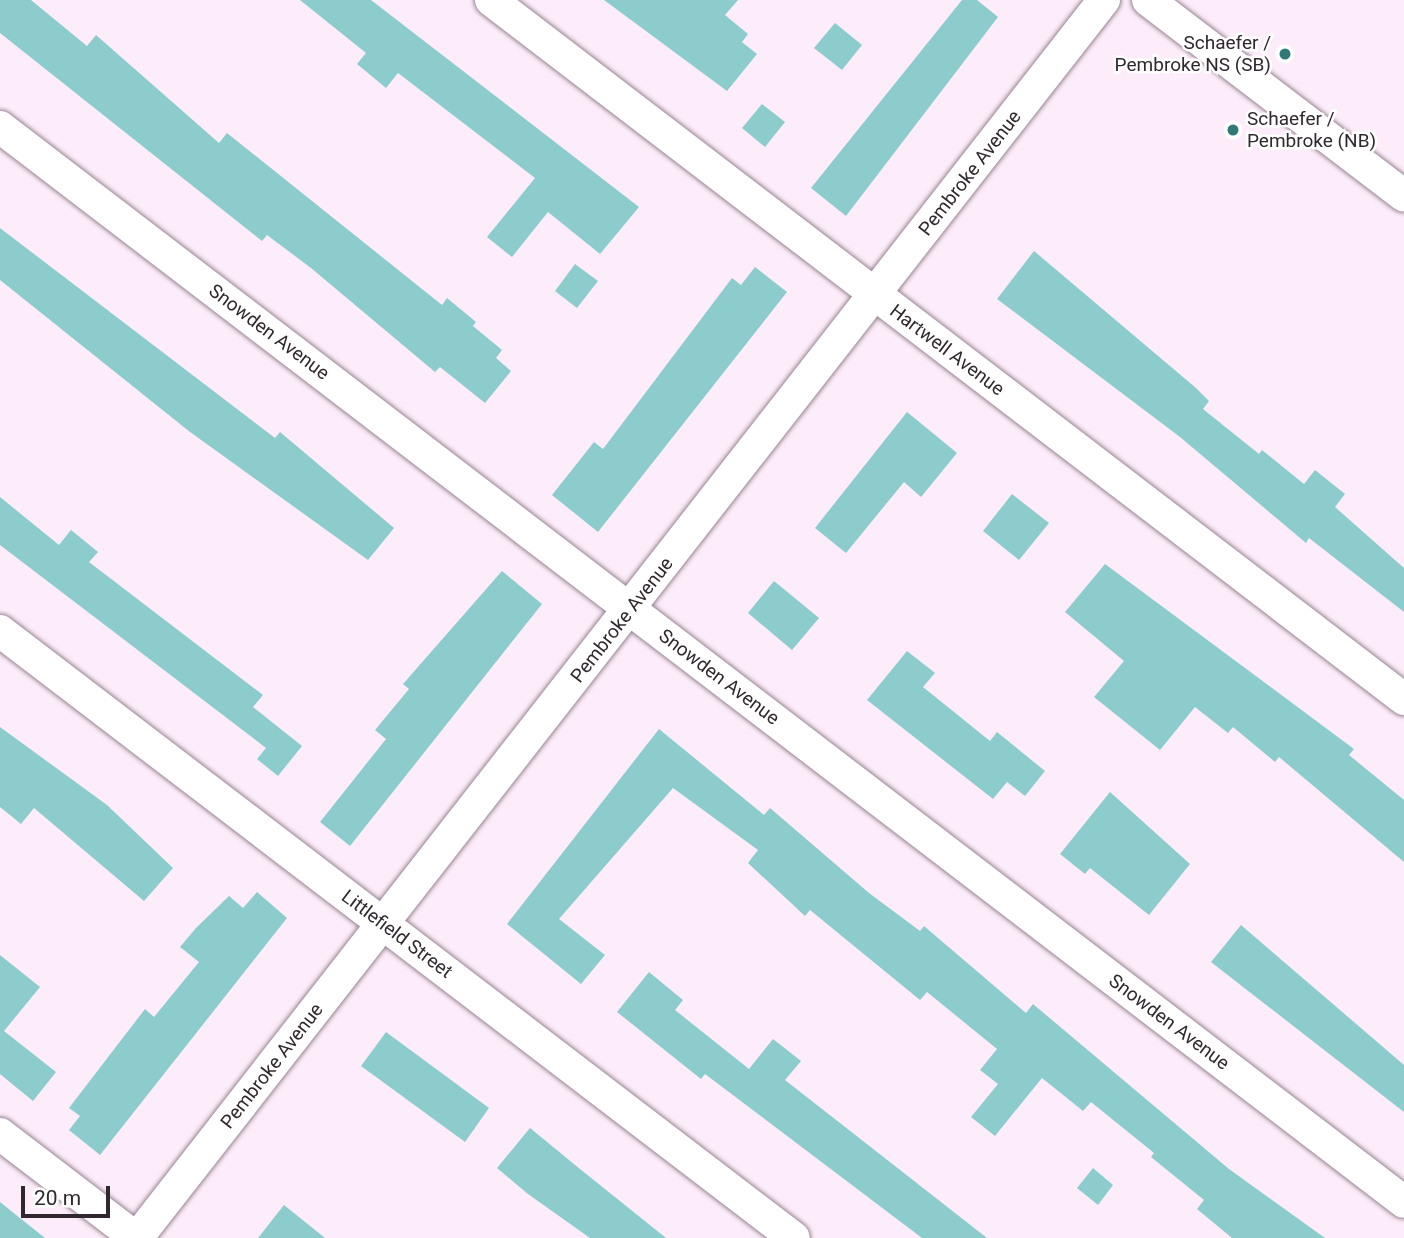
<!DOCTYPE html>
<html>
<head>
<meta charset="utf-8">
<style>
	body { margin:0 }
	#map { position:relative; width:1404px; height:1238px; overflow:hidden; background:#fdecf9; font-family:Roboto,sans-serif }
	div>[style] { position:absolute }
	.building>* { inset:0; background:#8dcccc }
	.roads { filter:drop-shadow(0 0 2px #978593) drop-shadow(0 0 2px #978593) }
	.minor>* { height:32px; margin:-16px; padding:0 16px; transform-origin:16px; border-radius:16px; background:#fff }
	.dots>* { width:19px; height:19px; translate:-50% -50%; box-sizing:border-box; border:4px solid #fff; border-radius:50% }
	span { translate:-50% -50%; white-space:nowrap; text-align:center; line-height:1.15; -webkit-text-stroke:5px #fff; paint-order:stroke }
	.poi-label { font-size:19px; color:#30282e }
	.right { translate:-100% -50%; text-align:right }
	.left { translate:0 -50%; text-align:left }
	.street-label { font-size:19px; color:#30282e }
	.scale { position:absolute; left:21px; top:1186px; width:89px; height:32px; box-sizing:border-box; border:4px solid #30282e; border-top:0; padding-left:9px; font-size:21px; line-height:24px; white-space:nowrap; color:#30282e; -webkit-text-stroke:5px #fff; paint-order:stroke }
</style>
</head>
<body>
<div id="map">
	<div class="building">
		<div style="clip-path:polygon(0 0,31px 0,87px 46px,96px 35px,219px 143px,227px 133px,442px 305px,447px 298px,476px 322px,473px 326px,502px 350px,496px 358px,511px 371px,485px 403px,440px 367px,435px 372px,311px 268px,267px 235px,262px 241px,0 33px)"></div>
		<div style="clip-path:polygon(300px 0,371px 0,639px 207px,600px 254px,548px 212px,512px 257px,487px 237px,535px 178px,398px 73px,386px 88px,357px 64px,366px 53px)"></div>
		<div style="clip-path:polygon(604px 0,738px 0,725px 15px,748px 34px,742px 42px,757px 54px,727px 91px)"></div>
		<div style="clip-path:polygon(962px 0,977px 0,998px 17px,846px 216px,811px 188px)"></div>
		<div style="clip-path:polygon(835px 23px,862px 45px,842px 70px,814px 48px)"></div>
		<div style="clip-path:polygon(762px 104px,785px 122px,765px 147px,742px 128px)"></div>
		<div style="clip-path:polygon(0 228px,275px 438px,280px 432px,394px 528px,368px 560px,190px 432px,0 280px)"></div>
		<div style="clip-path:polygon(1034px 251px,1196px 388px,1209px 401px,1203px 409px,1259px 454px,1262px 450px,1304px 484px,1315px 470px,1345px 494px,1335px 507px,1404px 568px,1404px 612px,1309px 538px,1306px 543px,1180px 437px,997px 299px)"></div>
		<div style="clip-path:polygon(575px 264px,598px 281px,577px 308px,555px 291px)"></div>
		<div style="clip-path:polygon(755px 267px,787px 292px,598px 532px,552px 495px,594px 442px,603px 449px,732px 278px,741px 285px)"></div>
		<div style="clip-path:polygon(907px 412px,957px 453px,921px 497px,904px 482px,846px 553px,815px 528px)"></div>
		<div style="clip-path:polygon(1012px 494px,1049px 523px,1019px 560px,983px 531px)"></div>
		<div style="clip-path:polygon(0 497px,59px 545px,71px 530px,98px 552px,89px 562px,263px 695px,253px 707px,302px 746px,278px 776px,257px 759px,266px 748px,0 545px)"></div>
		<div style="clip-path:polygon(1105px 564px,1354px 749px,1349px 755px,1404px 800px,1404px 862px,1279px 757px,1275px 762px,1233px 727px,1228px 733px,1195px 707px,1160px 750px,1094px 697px,1124px 661px,1065px 612px)"></div>
		<div style="clip-path:polygon(502px 571px,542px 604px,350px 846px,320px 822px,386px 739px,375px 730px,409px 689px,403px 684px)"></div>
		<div style="clip-path:polygon(774px 581px,819px 618px,792px 650px,748px 613px)"></div>
		<div style="clip-path:polygon(907px 651px,935px 673px,923px 687px,990px 741px,997px 732px,1045px 771px,1025px 796px,1007px 782px,993px 799px,867px 700px)"></div>
		<div style="clip-path:polygon(0 727px,107px 805px,173px 868px,144px 901px,34px 808px,21px 824px,0 807px)"></div>
		<div style="clip-path:polygon(659px 729px,764px 815px,770px 808px,869px 893px,920px 931px,924px 926px,1026px 1013px,1033px 1004px,1229px 1169px,1325px 1238px,1232px 1238px,1197px 1209px,1204px 1200px,1151px 1157px,1154px 1153px,1091px 1102px,1083px 1111px,1042px 1078px,995px 1136px,971px 1117px,998px 1084px,980px 1070px,997px 1049px,927px 992px,920px 1000px,810px 910px,805px 916px,748px 863px,758px 850px,673px 788px,559px 919px,605px 955px,581px 984px,507px 924px)"></div>
		<div style="clip-path:polygon(1110px 792px,1190px 864px,1149px 915px,1090px 868px,1085px 874px,1060px 854px)"></div>
		<div style="clip-path:polygon(257px 892px,287px 918px,100px 1155px,69px 1130px,80px 1116px,69px 1108px,145px 1009px,154px 1017px,199px 962px,180px 947px,196px 928px,229px 896px,243px 908px)"></div>
		<div style="clip-path:polygon(1241px 925px,1404px 1065px,1404px 1112px,1211px 962px)"></div>
		<div style="clip-path:polygon(0 955px,40px 987px,4px 1031px,56px 1072px,33px 1101px,0 1074px)"></div>
		<div style="clip-path:polygon(649px 972px,683px 1000px,675px 1010px,749px 1069px,773px 1039px,801px 1061px,785px 1080px,987px 1238px,922px 1238px,705px 1074px,701px 1079px,617px 1012px)"></div>
		<div style="clip-path:polygon(386px 1032px,489px 1108px,465px 1142px,361px 1066px)"></div>
		<div style="clip-path:polygon(530px 1128px,580px 1169px,666px 1238px,590px 1238px,528px 1194px,497px 1168px)"></div>
		<div style="clip-path:polygon(1093px 1168px,1113px 1185px,1098px 1205px,1077px 1188px)"></div>
		<div style="clip-path:polygon(0 1202px,45px 1238px,0 1238px)"></div>
		<div style="clip-path:polygon(284px 1205px,325px 1238px,258px 1238px)"></div>
	</div>
	<div class="roads">
		<div class="minor">
			<div style="left:491px;top:0;width:1150px;rotate:37.44deg"></div>
			<div style="left:1148px;top:0;width:322px;rotate:37.4deg"></div>
			<div style="left:0;top:127px;width:1768px;rotate:37.44deg"></div>
			<div style="left:0;top:631px;width:999px;rotate:37.4deg"></div>
			<div style="left:0;top:1134px;width:171px;rotate:37.4deg"></div>
			<div style="left:137px;top:1238px;width:1571px;rotate:-52.01deg"></div>
		</div>
	</div>
	<div class="dots">
		<div style="left:1285px;top:54px;background:#307979"></div>
		<div style="left:1233px;top:130px;background:#307979"></div>
	</div>
	<div class="poi-label">
		<span class="right" style="left:1271px;top:54px">Schaefer /<br>Pembroke NS (SB)</span>
		<span class="left" style="left:1247px;top:130px">Schaefer /<br>Pembroke (NB)</span>
	</div>
	<div class="street-label">
		<span style="left:970px;top:173px;rotate:-52deg">Pembroke Avenue</span>
		<span style="left:269px;top:332px;rotate:37deg">Snowden Avenue</span>
		<span style="left:947px;top:350px;rotate:37deg">Hartwell Avenue</span>
		<span style="left:622px;top:620px;rotate:-52deg">Pembroke Avenue</span>
		<span style="left:719px;top:677px;rotate:37deg">Snowden Avenue</span>
		<span style="left:397px;top:934px;rotate:37deg">Littlefield Street</span>
		<span style="left:1169px;top:1022px;rotate:37deg">Snowden Avenue</span>
		<span style="left:272px;top:1066px;rotate:-52deg">Pembroke Avenue</span>
	</div>
	<div class="scale">20 m</div>
</div>
</body>
</html>
